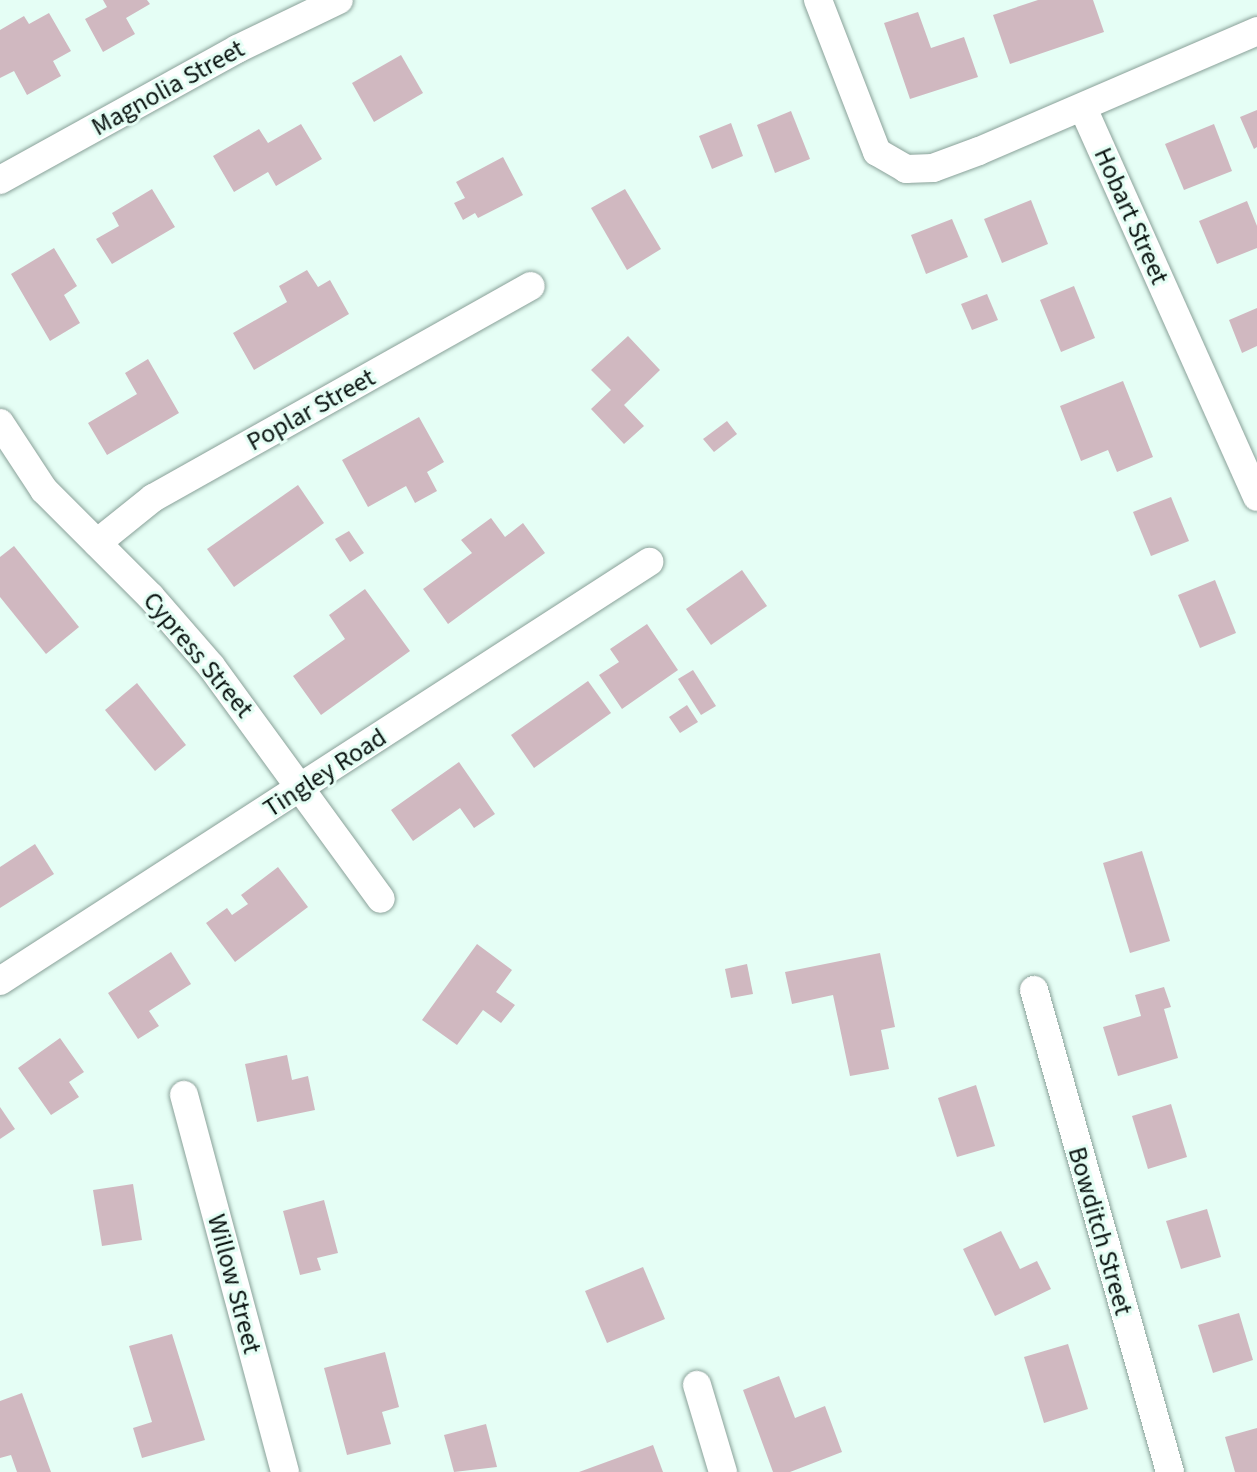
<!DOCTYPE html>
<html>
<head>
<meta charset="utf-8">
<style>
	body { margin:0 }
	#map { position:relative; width:1257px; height:1472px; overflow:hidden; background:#e5fef5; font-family:"Source Sans 3",sans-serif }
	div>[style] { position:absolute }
	.building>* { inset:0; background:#d0b8c0 }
	.roads { filter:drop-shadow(0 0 2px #8aa199) drop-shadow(0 0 2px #8aa199) }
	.street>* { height:28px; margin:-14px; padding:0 14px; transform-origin:14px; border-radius:14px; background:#fff }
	span { translate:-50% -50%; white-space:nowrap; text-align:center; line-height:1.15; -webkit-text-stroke:6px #e5fef5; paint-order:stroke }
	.street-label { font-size:26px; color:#0b1411 }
</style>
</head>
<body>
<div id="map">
	<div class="building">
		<div style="clip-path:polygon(103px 0,147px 0,150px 4px,126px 18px,135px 34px,103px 52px,85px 19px,107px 7px)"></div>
		<div style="clip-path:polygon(1038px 0,1093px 0,1104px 32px,1010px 64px,993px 15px)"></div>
		<div style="clip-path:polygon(918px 12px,931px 48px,964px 37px,978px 77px,910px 99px,884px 23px)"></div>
		<div style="clip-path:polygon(49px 13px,71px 51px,53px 61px,61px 76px,27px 95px,14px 71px,0 78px,0 30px,24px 16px,29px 24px)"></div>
		<div style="clip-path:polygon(401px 55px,423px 93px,374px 122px,352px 83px)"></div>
		<div style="clip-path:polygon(1257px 110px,1257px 147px,1254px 149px,1240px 117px)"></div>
		<div style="clip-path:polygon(791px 111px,810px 159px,775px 173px,757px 125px)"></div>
		<div style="clip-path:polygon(731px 123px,743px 156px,712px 169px,699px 136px)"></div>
		<div style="clip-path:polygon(301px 124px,322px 159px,276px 186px,268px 172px,234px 192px,213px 156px,259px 129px,268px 143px)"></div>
		<div style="clip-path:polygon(1214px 124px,1232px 171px,1184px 190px,1165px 144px)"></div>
		<div style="clip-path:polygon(503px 157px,523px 195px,478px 218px,475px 213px,463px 220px,454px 203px,465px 198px,456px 182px)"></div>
		<div style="clip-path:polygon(152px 189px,175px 227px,112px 264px,96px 239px,119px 226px,112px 213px)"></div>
		<div style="clip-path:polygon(625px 189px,661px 249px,627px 270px,591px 208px)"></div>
		<div style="clip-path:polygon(1031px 200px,1048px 244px,1002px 263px,984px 219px)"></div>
		<div style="clip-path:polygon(1247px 201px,1257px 226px,1257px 248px,1217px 264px,1199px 221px)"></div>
		<div style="clip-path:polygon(952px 219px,968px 257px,926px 274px,911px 235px)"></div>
		<div style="clip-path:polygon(54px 248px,77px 286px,64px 295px,80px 323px,50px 341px,11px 274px)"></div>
		<div style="clip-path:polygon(307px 270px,318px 287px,330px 280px,349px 314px,254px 370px,233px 333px,287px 302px,279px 286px)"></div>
		<div style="clip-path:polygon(1074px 286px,1095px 338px,1061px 352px,1040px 300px)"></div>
		<div style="clip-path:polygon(987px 294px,998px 320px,972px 330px,961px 304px)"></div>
		<div style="clip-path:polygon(1257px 308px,1257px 346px,1242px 353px,1229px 320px)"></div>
		<div style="clip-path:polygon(628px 336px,660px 370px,624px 405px,644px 426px,624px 444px,591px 409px,611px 390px,591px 370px)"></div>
		<div style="clip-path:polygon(148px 359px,179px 413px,107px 455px,88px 423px,137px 394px,125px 373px)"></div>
		<div style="clip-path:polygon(1123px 381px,1153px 457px,1117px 472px,1108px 450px,1081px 461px,1060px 406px)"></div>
		<div style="clip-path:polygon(419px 417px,444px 462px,427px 472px,437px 491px,415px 503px,406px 486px,368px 507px,342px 460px)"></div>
		<div style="clip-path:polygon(727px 421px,737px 434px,714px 452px,703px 439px)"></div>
		<div style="clip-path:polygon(298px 485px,324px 523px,234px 587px,207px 549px)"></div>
		<div style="clip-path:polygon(1171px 497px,1189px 541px,1151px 556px,1133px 512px)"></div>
		<div style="clip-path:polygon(491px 518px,505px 537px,523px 523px,545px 553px,448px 624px,423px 589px,472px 553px,461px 540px)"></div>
		<div style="clip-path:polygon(349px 531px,364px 553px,350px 562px,335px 539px)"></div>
		<div style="clip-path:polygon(14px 546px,79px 627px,46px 654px,0 597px,0 557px)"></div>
		<div style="clip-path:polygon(742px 570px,767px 606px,711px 645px,686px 609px)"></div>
		<div style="clip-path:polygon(1215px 580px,1236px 633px,1200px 648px,1178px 595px)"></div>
		<div style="clip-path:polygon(365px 589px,410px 651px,321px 715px,293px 676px,345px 639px,329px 615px)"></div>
		<div style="clip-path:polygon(647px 624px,678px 670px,622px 709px,599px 675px,619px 662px,610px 649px)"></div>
		<div style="clip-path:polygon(693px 670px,716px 706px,701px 715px,678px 679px)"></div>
		<div style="clip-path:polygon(588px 681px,611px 713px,534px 768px,511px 735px)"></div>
		<div style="clip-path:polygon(137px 683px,186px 745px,155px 771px,105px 710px)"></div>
		<div style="clip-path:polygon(687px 705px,698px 722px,680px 733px,669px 717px)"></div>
		<div style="clip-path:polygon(459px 762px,495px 814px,474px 828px,460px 808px,413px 841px,391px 810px)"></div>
		<div style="clip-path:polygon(35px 844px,54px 874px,0 908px,0 867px)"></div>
		<div style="clip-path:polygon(1142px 851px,1170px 941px,1130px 953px,1103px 863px)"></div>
		<div style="clip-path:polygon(278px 867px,308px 907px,235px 962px,206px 923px,227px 908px,232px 915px,248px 904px,241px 895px)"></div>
		<div style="clip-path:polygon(477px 944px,512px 970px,496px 992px,515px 1005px,501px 1023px,483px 1010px,457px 1045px,422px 1020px)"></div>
		<div style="clip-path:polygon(171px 952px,191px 984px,149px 1011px,159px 1026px,138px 1039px,108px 993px)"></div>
		<div style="clip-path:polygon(880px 953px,895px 1027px,881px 1030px,889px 1069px,850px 1076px,833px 995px,792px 1004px,785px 972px)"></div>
		<div style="clip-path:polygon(747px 964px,753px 994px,731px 998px,725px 969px)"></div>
		<div style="clip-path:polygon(1164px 987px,1171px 1007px,1164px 1009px,1178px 1058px,1118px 1076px,1103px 1027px,1141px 1016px,1135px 995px)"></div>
		<div style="clip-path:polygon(60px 1038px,84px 1072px,69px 1082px,79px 1097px,51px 1115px,18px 1068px)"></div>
		<div style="clip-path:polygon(287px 1055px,292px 1080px,308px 1076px,315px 1110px,257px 1122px,245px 1064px)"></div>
		<div style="clip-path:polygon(976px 1085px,995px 1146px,957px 1157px,938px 1098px)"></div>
		<div style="clip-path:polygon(1171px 1104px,1187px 1157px,1148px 1169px,1132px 1116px)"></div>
		<div style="clip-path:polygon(0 1107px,15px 1129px,0 1139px)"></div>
		<div style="clip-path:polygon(133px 1184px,142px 1240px,102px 1246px,93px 1190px)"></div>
		<div style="clip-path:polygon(324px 1200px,338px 1253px,317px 1258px,321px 1270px,300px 1275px,283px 1211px)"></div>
		<div style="clip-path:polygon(1207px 1209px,1221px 1257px,1181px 1269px,1166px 1221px)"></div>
		<div style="clip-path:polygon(1001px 1231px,1020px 1269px,1037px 1261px,1051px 1289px,995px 1316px,963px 1249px)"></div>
		<div style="clip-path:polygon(643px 1267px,665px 1319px,607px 1343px,585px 1291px)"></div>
		<div style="clip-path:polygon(1239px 1313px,1253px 1360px,1213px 1373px,1198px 1325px)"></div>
		<div style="clip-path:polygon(172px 1334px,205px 1440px,142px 1458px,133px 1428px,152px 1422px,129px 1346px)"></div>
		<div style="clip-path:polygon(1068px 1344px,1088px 1409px,1044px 1423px,1024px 1357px)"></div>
		<div style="clip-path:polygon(385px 1352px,399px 1407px,382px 1412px,391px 1444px,347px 1455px,324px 1368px)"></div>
		<div style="clip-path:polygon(779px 1376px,795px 1418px,825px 1406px,842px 1452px,790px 1472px,773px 1472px,743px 1390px)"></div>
		<div style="clip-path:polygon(22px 1393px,51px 1472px,17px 1472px,11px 1455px,0 1458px,0 1401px)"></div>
		<div style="clip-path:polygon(486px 1424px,497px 1467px,454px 1472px,444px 1435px)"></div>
		<div style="clip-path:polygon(1257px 1428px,1257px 1472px,1235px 1472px,1225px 1437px)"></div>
		<div style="clip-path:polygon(653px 1445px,663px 1472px,579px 1472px)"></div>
	</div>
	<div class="roads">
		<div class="street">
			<div style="left:818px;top:0;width:163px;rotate:68.8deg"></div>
			<div style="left:877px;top:152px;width:34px;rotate:30deg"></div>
			<div style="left:906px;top:169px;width:27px;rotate:-2deg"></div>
			<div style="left:933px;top:168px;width:49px;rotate:-20.3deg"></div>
			<div style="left:979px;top:151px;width:303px;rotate:-23.3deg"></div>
			<div style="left:1083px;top:108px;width:426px;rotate:65.9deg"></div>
			<div style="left:0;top:180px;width:271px;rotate:-28.9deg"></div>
			<div style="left:237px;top:49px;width:113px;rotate:-25.7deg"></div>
			<div style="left:0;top:423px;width:80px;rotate:56.7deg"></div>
			<div style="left:44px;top:490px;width:151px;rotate:45deg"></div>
			<div style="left:151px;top:597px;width:91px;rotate:49deg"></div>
			<div style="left:211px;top:666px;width:288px;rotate:53.9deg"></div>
			<div style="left:97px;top:543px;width:72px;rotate:-38.8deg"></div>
			<div style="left:153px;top:498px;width:433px;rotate:-29.3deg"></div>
			<div style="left:0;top:981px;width:773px;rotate:-32.85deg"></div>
			<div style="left:1034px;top:990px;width:501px;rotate:74.24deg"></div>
			<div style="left:184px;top:1095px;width:390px;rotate:75deg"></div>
			<div style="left:697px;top:1385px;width:91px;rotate:73.4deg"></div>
		</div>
	</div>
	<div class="street-label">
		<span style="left:168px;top:88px;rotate:-29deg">Magnolia Street</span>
		<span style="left:1131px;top:216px;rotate:66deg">Hobart Street</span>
		<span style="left:311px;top:410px;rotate:-29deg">Poplar Street</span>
		<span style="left:198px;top:655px;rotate:50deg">Cypress Street</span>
		<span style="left:325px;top:773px;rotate:-33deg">Tingley Road</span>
		<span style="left:1100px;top:1231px;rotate:74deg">Bowditch Street</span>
		<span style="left:234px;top:1284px;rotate:75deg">Willow Street</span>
	</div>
</div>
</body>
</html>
